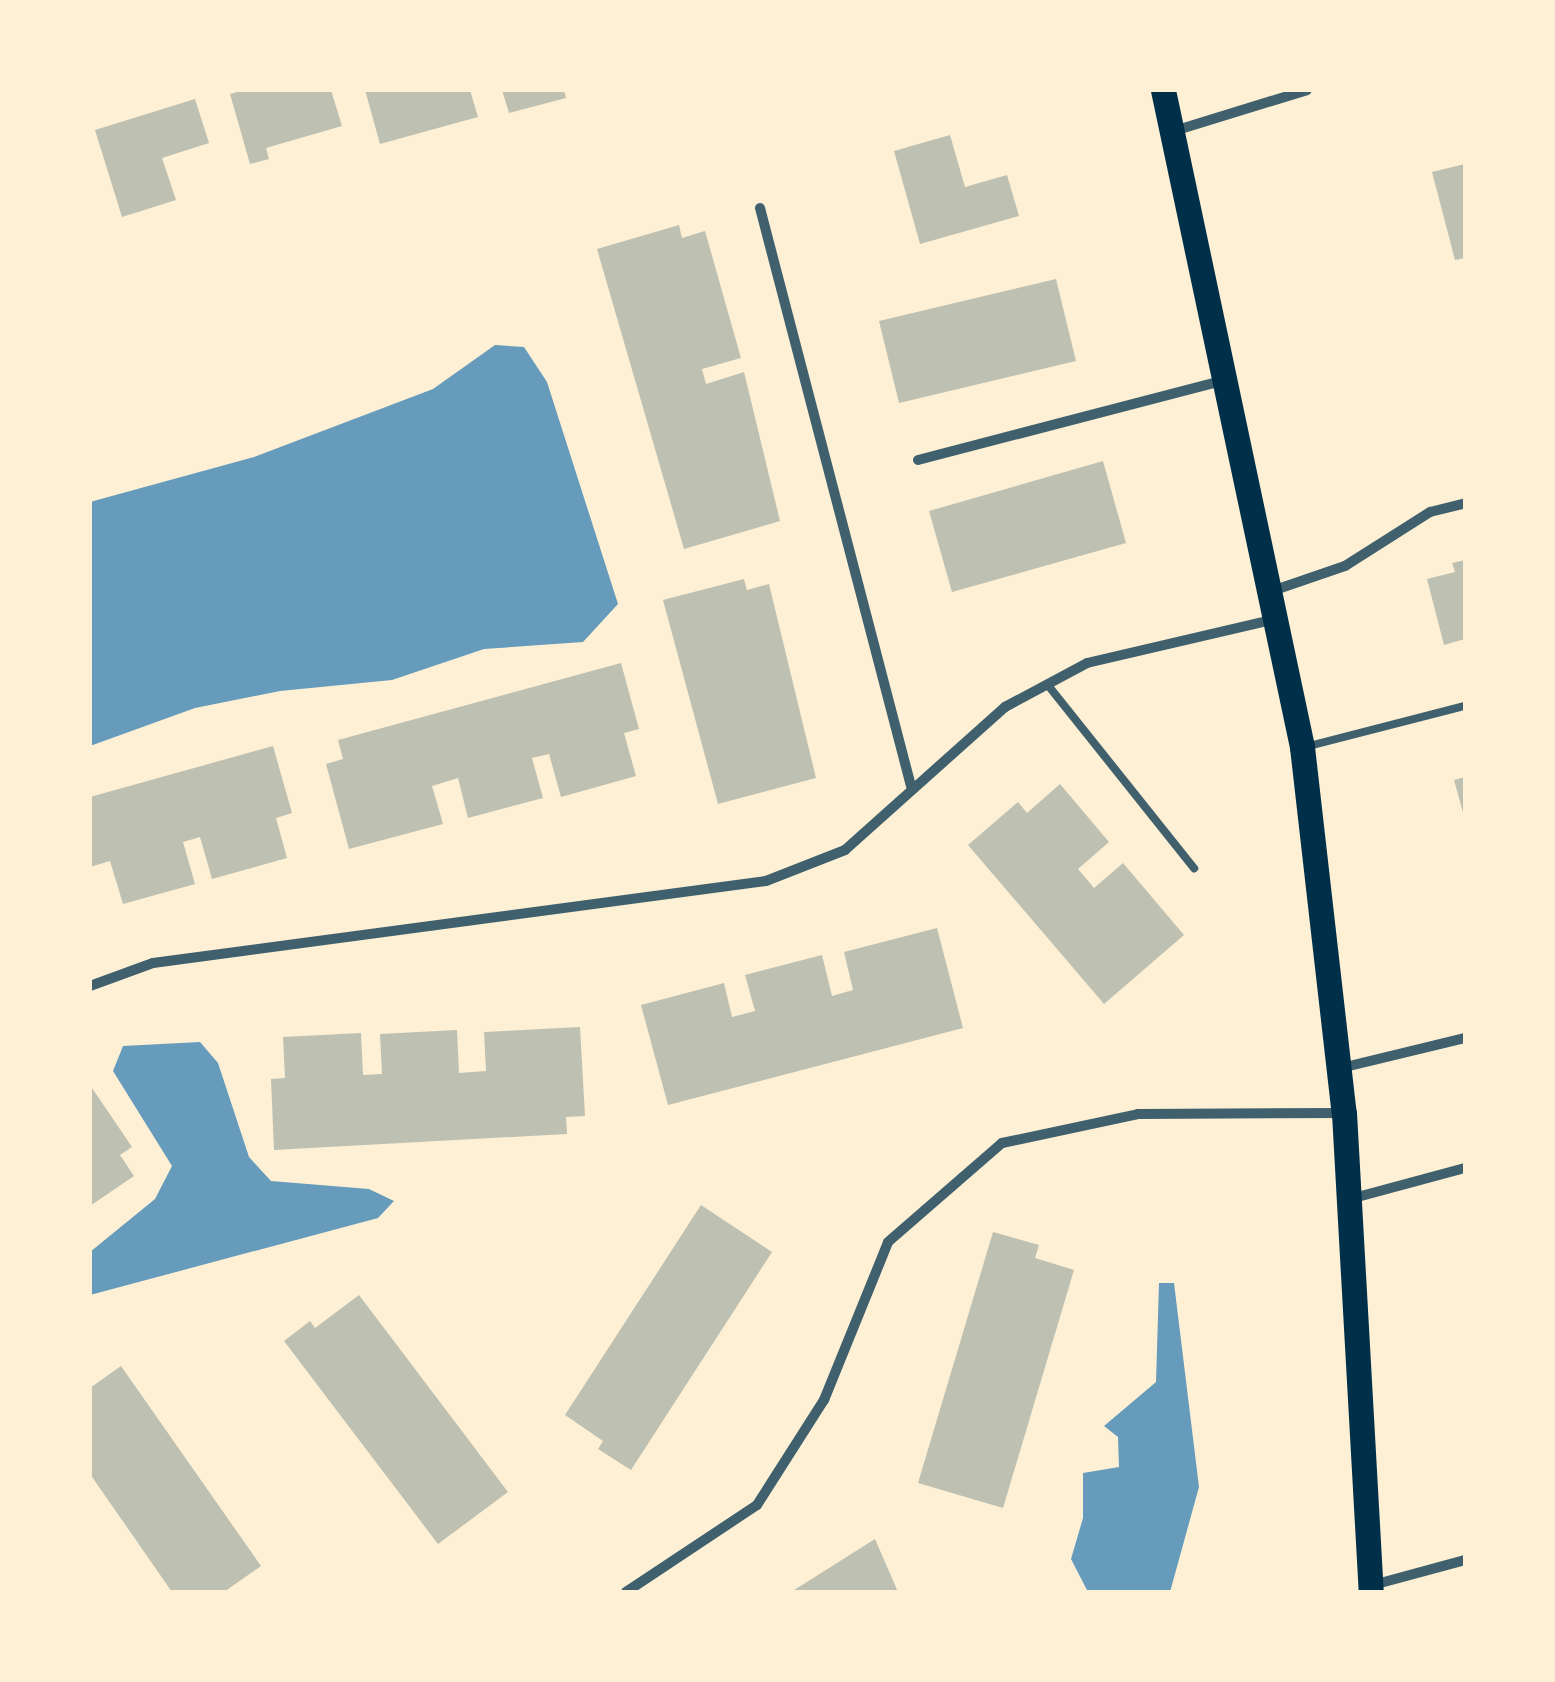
<!DOCTYPE html>
<html>
<head>
<meta charset="utf-8">
<style>
	body { margin:0 }
	#map { position:relative; width:1555px; height:1682px; overflow:hidden; background:#fdf0d5; font-family:"Work Sans",sans-serif }
	div>[style] { position:absolute }
	.water>* { inset:0; background:#669bbc }
	.building>* { inset:0; background:#bec0b2 }
	.service>* { height:8px; margin:-4px; padding:0 4px; transform-origin:4px; border-radius:4px; background:#3f606c }
	.minor>* { height:10px; margin:-5px; padding:0 5px; transform-origin:5px; border-radius:5px; background:#3f606c }
	.primary>* { height:25px; margin:-12.5px; padding:0 12.5px; transform-origin:12.5px; border-radius:12.5px; background:#003049 }
	span { translate:-50% -50%; white-space:nowrap; text-align:center; line-height:1.15; -webkit-text-stroke:8px #fdf0d5; paint-order:stroke }
	.frame { position:absolute; inset:0; border:92px solid #fdf0d5; pointer-events:none }
</style>
</head>
<body>
<div id="map">
	<div class="water">
		<div style="clip-path:polygon(495px 345px,524px 347px,547px 382px,618px 604px,583px 642px,484px 649px,392px 680px,280px 691px,195px 708px,90px 746px,90px 502px,254px 457px,433px 389px)"></div>
		<div style="clip-path:polygon(200px 1042px,218px 1063px,249px 1157px,271px 1181px,369px 1189px,394px 1201px,378px 1218px,90px 1295px,90px 1252px,155px 1199px,172px 1166px,113px 1071px,123px 1046px)"></div>
		<div style="clip-path:polygon(1159px 1283px,1174px 1283px,1199px 1487px,1170px 1592px,1088px 1592px,1071px 1559px,1083px 1518px,1083px 1473px,1119px 1467px,1118px 1437px,1104px 1426px,1156px 1382px)"></div>
	</div>
	<div class="building">
		<div style="clip-path:polygon(244px 90px,331px 90px,342px 126px,266px 148px,269px 159px,250px 164px,230px 94px)"></div>
		<div style="clip-path:polygon(365px 90px,470px 90px,478px 117px,380px 144px)"></div>
		<div style="clip-path:polygon(502px 90px,564px 90px,566px 98px,509px 113px)"></div>
		<div style="clip-path:polygon(195px 99px,209px 143px,162px 158px,176px 200px,122px 217px,95px 130px)"></div>
		<div style="clip-path:polygon(950px 135px,965px 187px,1007px 175px,1019px 216px,920px 244px,894px 151px)"></div>
		<div style="clip-path:polygon(1465px 164px,1465px 258px,1455px 260px,1432px 172px)"></div>
		<div style="clip-path:polygon(679px 225px,682px 238px,705px 231px,741px 358px,702px 369px,706px 384px,744px 372px,780px 521px,684px 549px,597px 249px)"></div>
		<div style="clip-path:polygon(1056px 279px,1076px 361px,899px 403px,879px 321px)"></div>
		<div style="clip-path:polygon(1103px 461px,1126px 543px,952px 592px,929px 511px)"></div>
		<div style="clip-path:polygon(1465px 560px,1465px 639px,1444px 645px,1427px 579px,1455px 572px,1452px 563px)"></div>
		<div style="clip-path:polygon(744px 579px,747px 590px,769px 584px,816px 778px,718px 804px,663px 600px)"></div>
		<div style="clip-path:polygon(621px 663px,639px 729px,624px 733px,636px 776px,561px 797px,549px 754px,532px 758px,543px 798px,468px 818px,458px 778px,432px 786px,443px 824px,349px 849px,326px 764px,343px 759px,338px 740px)"></div>
		<div style="clip-path:polygon(273px 746px,292px 813px,276px 818px,287px 858px,212px 879px,200px 837px,183px 842px,195px 884px,123px 904px,110px 861px,90px 867px,90px 797px)"></div>
		<div style="clip-path:polygon(1465px 777px,1465px 816px,1464px 816px,1454px 780px)"></div>
		<div style="clip-path:polygon(1060px 784px,1109px 842px,1078px 869px,1094px 888px,1123px 863px,1184px 935px,1104px 1004px,968px 845px,1018px 802px,1027px 813px)"></div>
		<div style="clip-path:polygon(937px 928px,963px 1028px,668px 1105px,641px 1005px,724px 983px,732px 1017px,755px 1011px,745px 975px,822px 955px,832px 996px,853px 990px,844px 952px)"></div>
		<div style="clip-path:polygon(580px 1027px,585px 1116px,566px 1117px,567px 1134px,274px 1150px,271px 1079px,285px 1078px,283px 1037px,361px 1033px,363px 1075px,382px 1074px,380px 1034px,457px 1030px,459px 1073px,486px 1071px,484px 1032px)"></div>
		<div style="clip-path:polygon(90px 1085px,132px 1147px,120px 1155px,134px 1176px,90px 1206px)"></div>
		<div style="clip-path:polygon(701px 1205px,772px 1252px,631px 1470px,598px 1449px,603px 1441px,565px 1415px)"></div>
		<div style="clip-path:polygon(993px 1232px,1039px 1245px,1035px 1258px,1074px 1270px,1003px 1508px,918px 1483px)"></div>
		<div style="clip-path:polygon(359px 1295px,508px 1492px,438px 1544px,284px 1341px,310px 1321px,315px 1328px)"></div>
		<div style="clip-path:polygon(121px 1366px,261px 1566px,224px 1592px,172px 1592px,90px 1474px,90px 1388px)"></div>
		<div style="clip-path:polygon(875px 1539px,898px 1592px,791px 1592px)"></div>
	</div>
	<div class="service">
		<div style="left:1047px;top:684px;width:236px;rotate:51.4deg"></div>
		<div style="left:1305px;top:747px;width:165px;rotate:-14.4deg"></div>
	</div>
	<div class="minor">
		<div style="left:1174px;top:131px;width:139px;rotate:-17.1deg"></div>
		<div style="left:760px;top:208px;width:597px;rotate:75.36deg"></div>
		<div style="left:918px;top:460px;width:314px;rotate:-14.6deg"></div>
		<div style="left:1272px;top:591px;width:77px;rotate:-18.9deg"></div>
		<div style="left:1345px;top:566px;width:101px;rotate:-32.4deg"></div>
		<div style="left:1430px;top:512px;width:36px;rotate:-14deg"></div>
		<div style="left:90px;top:986px;width:67px;rotate:-20.1deg"></div>
		<div style="left:153px;top:963px;width:618px;rotate:-7.62deg"></div>
		<div style="left:766px;top:881px;width:85px;rotate:-21.4deg"></div>
		<div style="left:845px;top:850px;width:215px;rotate:-41.8deg"></div>
		<div style="left:1005px;top:707px;width:93px;rotate:-28.2deg"></div>
		<div style="left:1087px;top:663px;width:194px;rotate:-13.1deg"></div>
		<div style="left:1341px;top:1068px;width:128px;rotate:-13.6deg"></div>
		<div style="left:1350px;top:1199px;width:119px;rotate:-15.1deg"></div>
		<div style="left:1373px;top:1585px;width:95px;rotate:-15.2deg"></div>
		<div style="left:626px;top:1592px;width:157px;rotate:-33.6deg"></div>
		<div style="left:757px;top:1505px;width:125px;rotate:-57.5deg"></div>
		<div style="left:824px;top:1400px;width:170px;rotate:-67.9deg"></div>
		<div style="left:888px;top:1242px;width:151px;rotate:-41deg"></div>
		<div style="left:1002px;top:1143px;width:139px;rotate:-12deg"></div>
		<div style="left:1138px;top:1114px;width:205px;rotate:-0.3deg"></div>
	</div>
	<div class="primary">
		<div style="left:1163px;top:90px;width:672px;rotate:78.05deg"></div>
		<div style="left:1302px;top:747px;width:368px;rotate:83.5deg"></div>
		<div style="left:1344px;top:1113px;width:480px;rotate:86.8deg"></div>
	</div>
	<div class="frame"></div>
</div>
</body>
</html>
